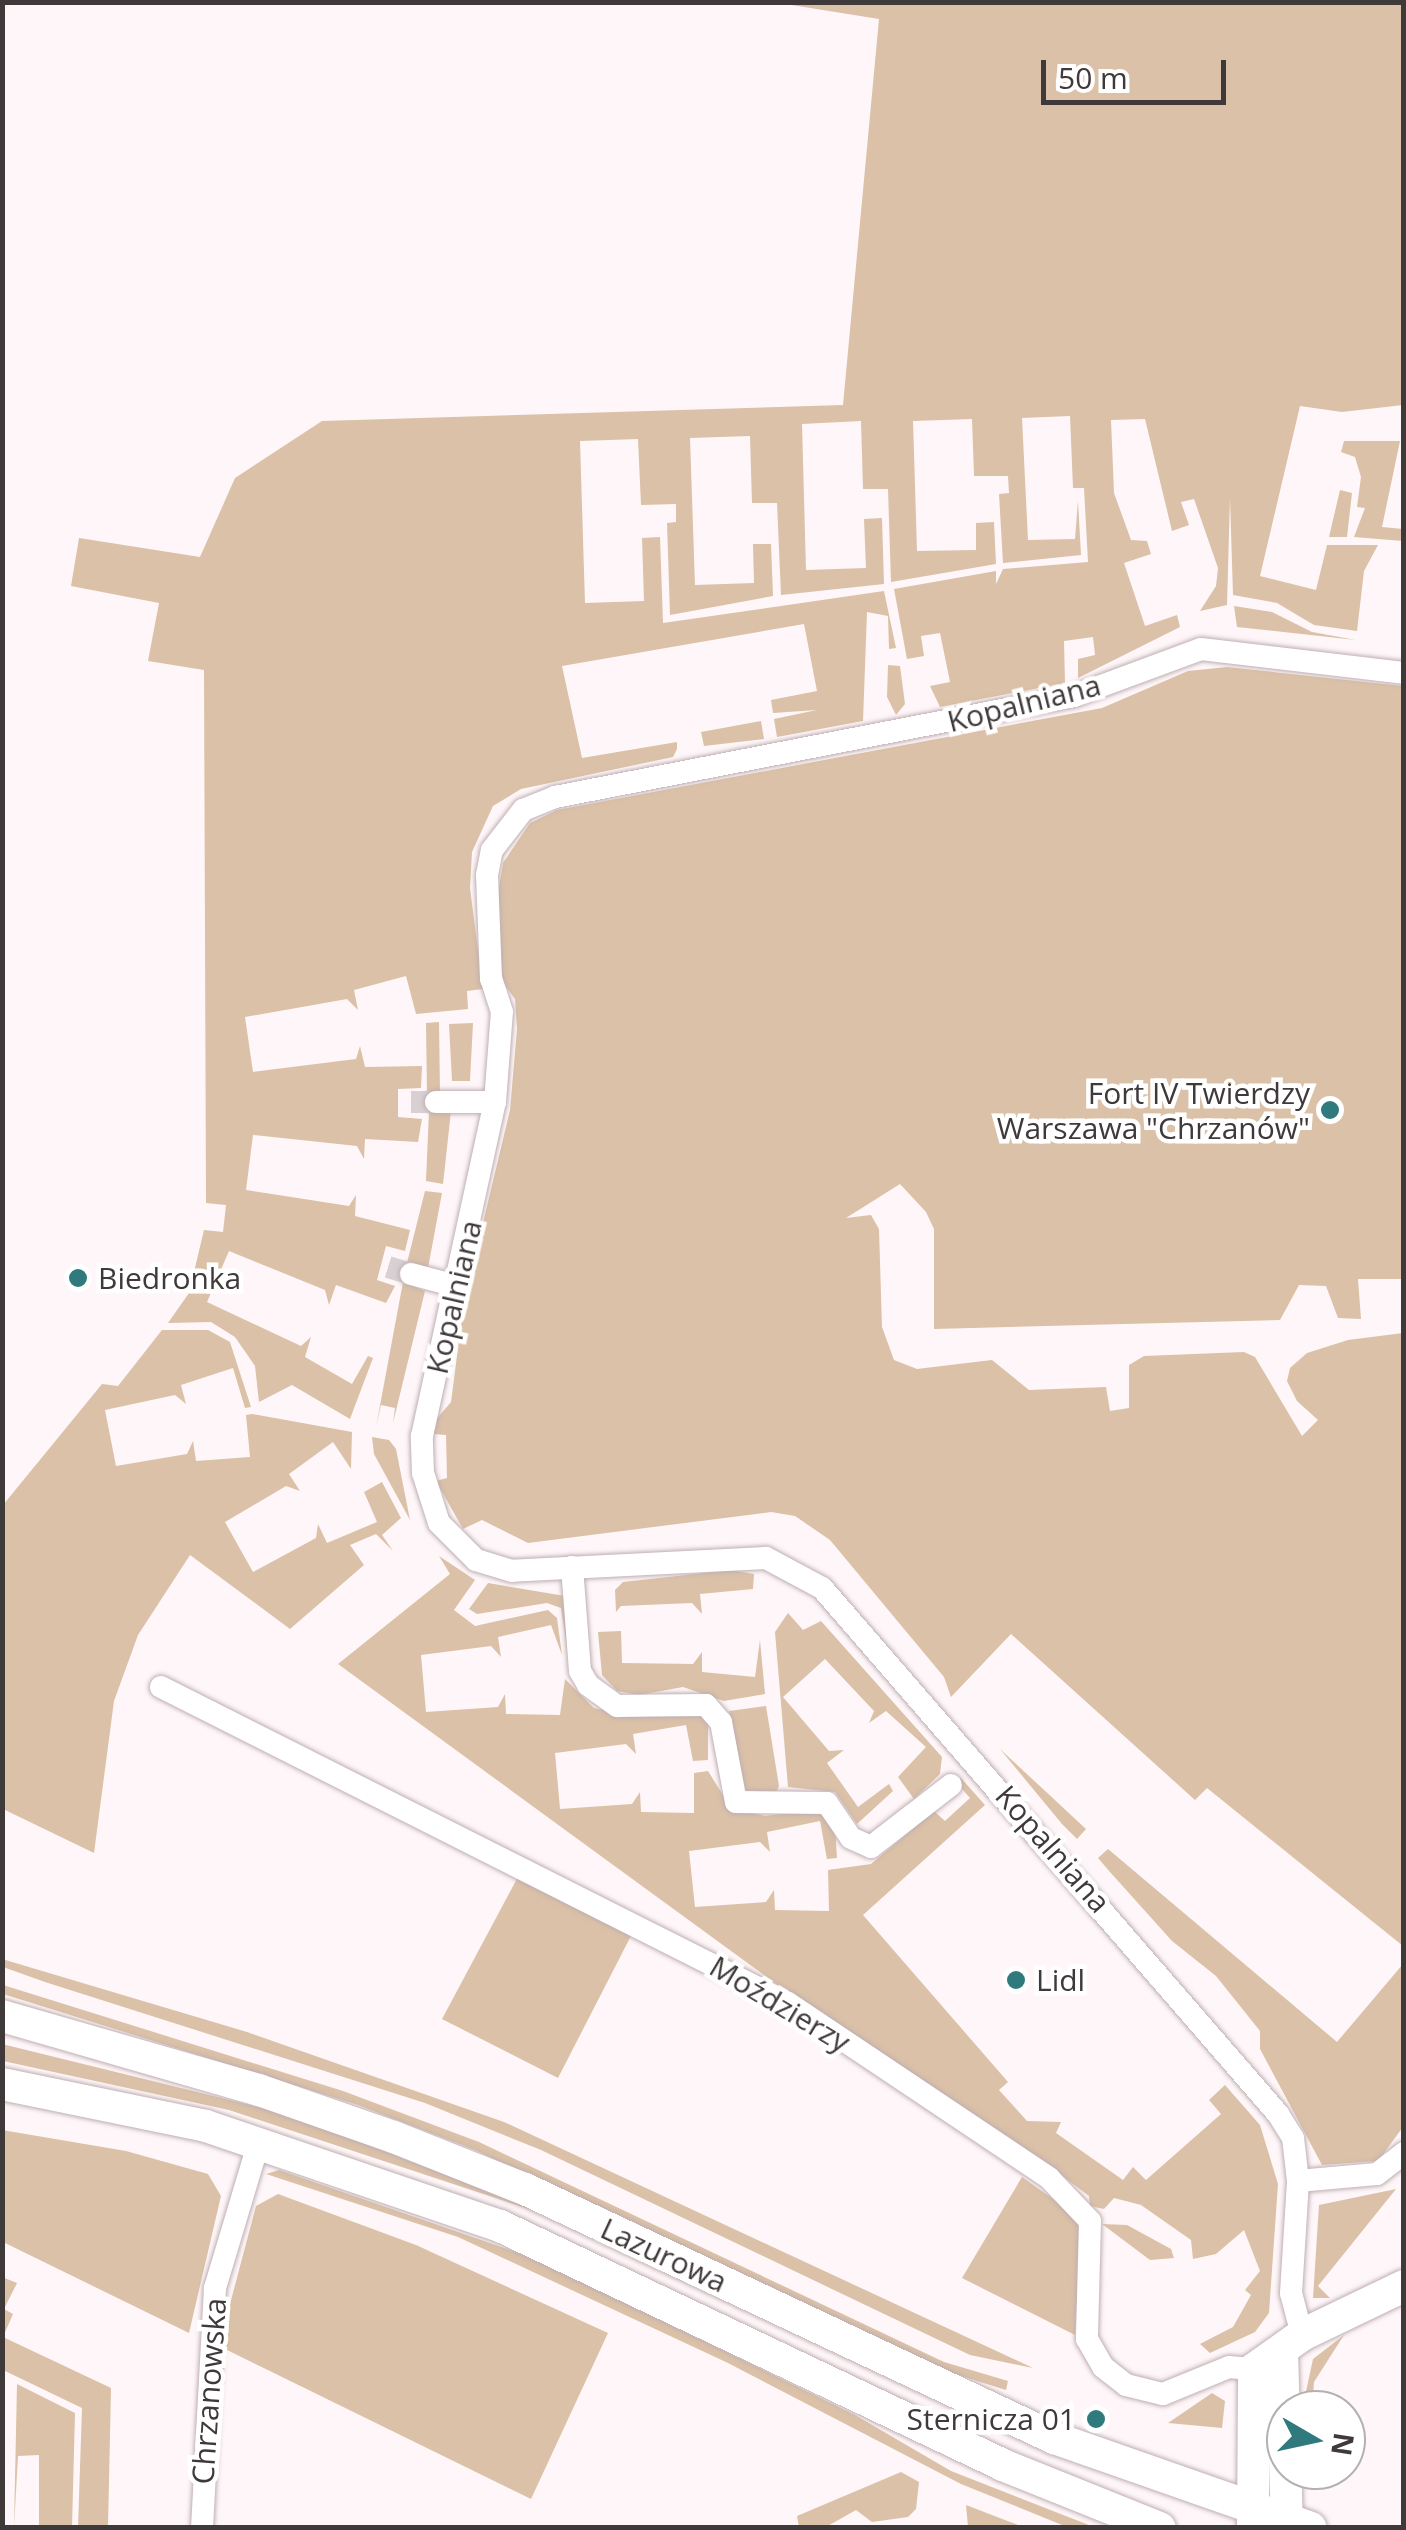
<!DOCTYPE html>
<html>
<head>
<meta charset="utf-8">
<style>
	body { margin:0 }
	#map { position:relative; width:1406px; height:2530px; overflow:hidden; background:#fef6f8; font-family:"Open Sans",sans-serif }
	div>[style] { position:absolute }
	.green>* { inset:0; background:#dbc1a7 }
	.street-tunnel>* { height:22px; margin-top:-11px; transform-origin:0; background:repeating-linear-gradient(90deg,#d8d0d2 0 22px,transparent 0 33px) }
	.roads { filter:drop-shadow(0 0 2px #bfaeb2) drop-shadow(0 0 2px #bfaeb2) }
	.street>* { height:22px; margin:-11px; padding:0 11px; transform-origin:11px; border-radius:11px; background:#fff }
	.secondary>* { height:32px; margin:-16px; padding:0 16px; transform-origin:16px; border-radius:16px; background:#fff }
	.dots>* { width:28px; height:28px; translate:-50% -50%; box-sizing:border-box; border:5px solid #fff; border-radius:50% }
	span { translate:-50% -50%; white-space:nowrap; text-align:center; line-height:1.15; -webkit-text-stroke:9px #fff; paint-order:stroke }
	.street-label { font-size:30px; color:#40393a }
	.poi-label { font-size:30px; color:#40393a }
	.right { translate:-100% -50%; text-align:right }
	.left { translate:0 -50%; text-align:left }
	.frame { position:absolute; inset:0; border:5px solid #40393a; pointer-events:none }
	.north { position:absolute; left:1266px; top:2390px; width:100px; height:100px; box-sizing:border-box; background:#fff; border:2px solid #b3b0b0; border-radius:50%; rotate:99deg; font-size:28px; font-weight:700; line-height:40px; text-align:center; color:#40393a }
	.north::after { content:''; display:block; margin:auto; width:35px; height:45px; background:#30797c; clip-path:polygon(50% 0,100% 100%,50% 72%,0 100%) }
	.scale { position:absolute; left:1041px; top:60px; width:185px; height:45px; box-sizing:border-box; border:5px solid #40393a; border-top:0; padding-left:12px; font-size:30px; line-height:35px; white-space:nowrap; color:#40393a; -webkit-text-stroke:8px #fff; paint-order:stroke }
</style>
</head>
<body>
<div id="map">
	<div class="green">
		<div style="clip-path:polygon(779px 3px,1403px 3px,1403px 405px,1342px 412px,1300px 406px,1260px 576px,1316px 590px,1327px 545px,1378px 545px,1364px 571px,1357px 631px,1314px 625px,1277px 603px,1233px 595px,1230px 498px,1227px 605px,1200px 611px,1216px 586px,1218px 568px,1194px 499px,1181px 502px,1189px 525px,1172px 531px,1145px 419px,1111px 420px,1114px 493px,1131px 540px,1147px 541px,1151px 554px,1124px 563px,1145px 626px,1177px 615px,1180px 627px,1078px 678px,1078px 659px,1095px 655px,1093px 637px,1064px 641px,1065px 683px,940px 707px,930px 686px,950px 682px,940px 633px,921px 636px,924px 656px,907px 659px,894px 589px,996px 571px,996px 584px,1003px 569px,1088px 562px,1084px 488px,1073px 488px,1070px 416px,1022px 418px,1028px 540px,1075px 539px,1078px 501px,1081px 555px,1003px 563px,999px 494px,1009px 493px,1008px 476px,974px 476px,972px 419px,913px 421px,917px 551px,976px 550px,976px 523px,994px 522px,996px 564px,891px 582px,888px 489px,863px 489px,861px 421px,802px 424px,806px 570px,866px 568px,864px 519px,882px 518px,884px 584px,781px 595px,777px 503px,752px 503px,750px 436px,690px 438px,695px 585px,754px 583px,753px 544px,771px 544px,773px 596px,670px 615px,667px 523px,676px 522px,676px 504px,641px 505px,638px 439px,580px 441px,585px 603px,644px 601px,642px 538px,660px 537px,663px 623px,884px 591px,896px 648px,889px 649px,888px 616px,867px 612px,863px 721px,777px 737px,774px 719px,817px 710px,773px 713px,771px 700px,817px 691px,804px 624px,562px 666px,582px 758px,677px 742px,677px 749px,673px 757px,521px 789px,493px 806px,472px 852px,470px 888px,483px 989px,467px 991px,468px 1009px,416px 1014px,406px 976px,354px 990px,358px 1010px,347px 999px,245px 1017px,253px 1072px,356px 1059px,360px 1046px,365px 1067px,422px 1066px,421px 1088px,398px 1089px,398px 1117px,422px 1119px,418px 1142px,365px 1139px,364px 1159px,357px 1146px,253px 1135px,246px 1190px,349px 1206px,356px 1195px,355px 1216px,410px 1230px,405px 1251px,386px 1246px,377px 1280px,395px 1286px,386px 1303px,336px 1285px,329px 1305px,325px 1290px,229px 1251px,207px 1302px,301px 1346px,311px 1337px,305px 1357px,352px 1384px,368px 1356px,373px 1358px,350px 1419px,292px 1385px,259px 1402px,255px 1366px,235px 1337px,211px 1322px,168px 1323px,189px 1293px,204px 1230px,223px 1232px,226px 1205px,206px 1203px,204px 670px,148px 661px,159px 603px,71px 586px,79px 538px,200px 557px,235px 478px,322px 421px,843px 405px,879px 19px)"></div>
		<div style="clip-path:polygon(1344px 441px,1400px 441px,1382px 527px,1403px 529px,1403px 541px,1354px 537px,1365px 508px,1357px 507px,1361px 477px,1355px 457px,1341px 452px)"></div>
		<div style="clip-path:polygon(1340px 490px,1352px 493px,1347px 537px,1329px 537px)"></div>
		<div style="clip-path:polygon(1234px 606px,1272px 612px,1312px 632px,1356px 640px,1237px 627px)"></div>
		<div style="clip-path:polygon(888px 665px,900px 666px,905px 704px,896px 715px,887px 697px)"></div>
		<div style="clip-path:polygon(1227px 667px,1403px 686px,1403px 1279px,1358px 1279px,1361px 1319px,1338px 1318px,1326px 1286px,1299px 1285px,1280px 1320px,934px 1329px,934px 1229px,926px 1212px,900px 1184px,846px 1218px,871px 1215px,879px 1229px,882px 1327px,894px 1360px,917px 1369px,992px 1360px,1029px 1390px,1106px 1387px,1110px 1411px,1129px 1408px,1129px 1365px,1144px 1356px,1244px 1352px,1255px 1357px,1302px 1436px,1318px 1420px,1297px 1401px,1287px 1381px,1290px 1368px,1307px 1353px,1348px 1340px,1403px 1333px,1403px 1946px,1207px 1788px,1195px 1800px,1011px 1634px,951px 1697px,944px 1677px,830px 1540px,795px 1516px,771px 1512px,528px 1543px,482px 1520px,463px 1529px,436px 1481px,447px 1478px,446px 1435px,433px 1434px,434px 1422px,451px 1402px,464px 1302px,510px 1110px,517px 1029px,515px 999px,499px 977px,499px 887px,503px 863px,530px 823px,557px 810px,1102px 708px,1188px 671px)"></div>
		<div style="clip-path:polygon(761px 721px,764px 739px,704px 746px,701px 732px)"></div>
		<div style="clip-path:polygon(439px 1022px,440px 1093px,427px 1093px,426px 1023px)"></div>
		<div style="clip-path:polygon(473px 1023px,470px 1081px,452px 1081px,449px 1024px)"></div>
		<div style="clip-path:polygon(429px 1111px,451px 1111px,443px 1184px,426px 1181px)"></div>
		<div style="clip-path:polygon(425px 1191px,442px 1193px,428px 1268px,407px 1263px)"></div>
		<div style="clip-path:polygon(403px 1282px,425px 1291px,393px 1423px,395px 1408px,381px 1405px,376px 1427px)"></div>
		<div style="clip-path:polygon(162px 1330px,208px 1330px,230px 1342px,251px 1407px,245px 1408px,233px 1368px,181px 1385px,186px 1404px,175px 1395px,105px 1410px,116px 1466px,187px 1454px,193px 1441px,196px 1461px,250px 1457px,246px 1415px,252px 1414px,352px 1432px,351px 1469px,333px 1442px,289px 1474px,300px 1491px,286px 1486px,225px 1522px,253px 1572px,316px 1538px,318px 1524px,327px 1543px,377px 1522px,364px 1492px,382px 1482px,401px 1518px,382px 1535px,393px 1551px,376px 1534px,350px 1545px,364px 1565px,290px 1629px,190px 1555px,138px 1635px,114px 1701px,94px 1853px,3px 1809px,3px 1505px,102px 1384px,118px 1386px)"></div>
		<div style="clip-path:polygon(372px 1437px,389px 1440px,396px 1449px,410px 1520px,374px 1454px)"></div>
		<div style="clip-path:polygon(439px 1556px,475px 1580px,454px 1610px,475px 1626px,548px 1610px,557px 1618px,562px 1655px,551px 1625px,498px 1637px,501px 1657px,491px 1646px,421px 1655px,426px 1712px,498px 1707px,505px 1694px,506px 1714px,560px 1715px,565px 1679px,594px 1708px,634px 1717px,695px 1710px,708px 1725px,708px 1760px,693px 1761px,686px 1725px,633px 1734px,636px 1754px,626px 1744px,555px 1753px,560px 1809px,632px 1804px,640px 1792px,641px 1812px,694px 1813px,694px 1773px,708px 1771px,731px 1808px,765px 1816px,815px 1810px,835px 1825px,837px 1858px,827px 1859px,820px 1821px,767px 1832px,770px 1852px,760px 1842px,689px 1851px,695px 1907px,766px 1902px,774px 1890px,775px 1910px,829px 1911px,828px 1870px,871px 1864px,934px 1811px,945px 1821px,970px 1798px,956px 1782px,961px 1778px,985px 1805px,863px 1915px,1008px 2082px,999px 2090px,1027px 2121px,1061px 2122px,1056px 2133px,1123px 2180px,1133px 2167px,1146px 2180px,1221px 2114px,1209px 2100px,1225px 2085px,1260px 2125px,1278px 2184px,1269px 2313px,1255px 2332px,1210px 2353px,1200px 2344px,1233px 2327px,1251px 2295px,1245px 2290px,1260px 2271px,1244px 2230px,1216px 2254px,1193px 2259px,1191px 2240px,1141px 2205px,1114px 2198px,1104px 2209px,1090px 2206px,1089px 2196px,1037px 2157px,768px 1978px,338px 1664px,450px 1574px)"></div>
		<div style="clip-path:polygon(731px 1570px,754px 1574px,753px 1589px,700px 1594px,702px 1614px,692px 1603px,621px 1606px,616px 1612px,615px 1590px,623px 1582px)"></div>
		<div style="clip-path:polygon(488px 1583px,565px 1596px,570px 1668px,561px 1608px,547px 1603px,477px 1614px,469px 1609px)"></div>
		<div style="clip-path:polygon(788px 1613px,803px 1630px,821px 1621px,942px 1757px,940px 1774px,914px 1799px,898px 1777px,926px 1747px,886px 1711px,869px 1723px,874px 1711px,825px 1659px,783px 1697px,829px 1751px,844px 1750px,827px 1763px,858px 1807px,889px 1784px,893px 1791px,857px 1824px,835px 1792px,788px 1787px,775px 1632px)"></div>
		<div style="clip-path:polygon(621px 1631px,622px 1663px,693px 1664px,702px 1652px,702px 1672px,755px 1677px,760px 1640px,765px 1694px,724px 1701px,683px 1687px,639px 1695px,617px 1691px,602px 1675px,598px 1632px)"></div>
		<div style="clip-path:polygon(766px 1706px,779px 1786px,776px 1793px,746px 1794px,729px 1711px)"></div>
		<div style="clip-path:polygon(1000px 1749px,1086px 1829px,1077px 1839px,1062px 1824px)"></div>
		<div style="clip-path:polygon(1108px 1849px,1337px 2042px,1403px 1964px,1403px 2127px,1378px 2161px,1322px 2165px,1260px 2049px,1260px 2031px,1216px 1976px,1172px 1941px,1110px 1872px,1098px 1858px)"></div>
		<div style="clip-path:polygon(519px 1875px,633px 1932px,558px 2078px,442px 2019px)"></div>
		<div style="clip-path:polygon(2px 1959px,247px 2032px,504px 2122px,1033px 2368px,970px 2355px,541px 2150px,425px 2103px,45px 1982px,3px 1967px)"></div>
		<div style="clip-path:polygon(3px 1985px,343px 2091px,479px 2142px,944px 2362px,1008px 2381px,1006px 2390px,939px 2369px,475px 2150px,358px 2105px,3px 1994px)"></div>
		<div style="clip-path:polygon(2px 2044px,291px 2115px,556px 2218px,229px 2110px,3px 2061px)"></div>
		<div style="clip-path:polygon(2px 2130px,126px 2151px,208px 2174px,221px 2196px,189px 2333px,3px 2242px)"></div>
		<div style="clip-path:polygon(279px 2170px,539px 2260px,855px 2415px,951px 2471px,1094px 2527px,1067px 2527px,961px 2484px,728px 2363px,458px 2237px,266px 2174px)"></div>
		<div style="clip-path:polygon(1022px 2177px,1067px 2209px,1081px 2229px,1075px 2335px,962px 2278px)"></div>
		<div style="clip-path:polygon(1396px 2189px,1318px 2286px,1330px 2298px,1313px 2298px,1319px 2205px)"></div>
		<div style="clip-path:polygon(278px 2194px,416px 2245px,608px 2333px,531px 2499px,225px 2349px,226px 2319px,256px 2206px)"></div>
		<div style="clip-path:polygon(1102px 2224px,1127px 2225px,1171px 2249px,1174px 2258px,1150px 2260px)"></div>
		<div style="clip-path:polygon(2px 2277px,17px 2283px,4px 2309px,13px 2314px,3px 2337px,111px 2388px,108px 2527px,78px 2527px,82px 2408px,3px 2370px)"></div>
		<div style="clip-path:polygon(1344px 2335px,1314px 2382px,1312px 2410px,1302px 2410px,1313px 2359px)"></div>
		<div style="clip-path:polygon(17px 2384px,75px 2413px,72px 2527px,39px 2527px,39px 2455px,18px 2456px,14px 2527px)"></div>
		<div style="clip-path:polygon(1212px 2393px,1225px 2401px,1222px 2428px,1168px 2423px)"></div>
		<div style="clip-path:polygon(901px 2472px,919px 2482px,916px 2509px,908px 2517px,872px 2522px,856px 2510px,826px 2527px,799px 2527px,797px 2516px)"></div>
		<div style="clip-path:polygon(966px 2505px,1023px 2527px,968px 2527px)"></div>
	</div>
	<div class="street-tunnel">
		<div style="left:411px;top:1102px;width:25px"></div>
		<div style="left:388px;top:1267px;width:24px;rotate:17deg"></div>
	</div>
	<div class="roads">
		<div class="street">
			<div style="left:436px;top:1102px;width:59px"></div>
			<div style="left:411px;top:1274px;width:47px;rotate:14.9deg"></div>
			<div style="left:572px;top:1567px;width:104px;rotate:85.6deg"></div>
			<div style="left:580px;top:1671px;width:16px;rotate:60deg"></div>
			<div style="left:588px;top:1685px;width:36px;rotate:36deg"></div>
			<div style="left:617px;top:1706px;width:89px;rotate:-0.6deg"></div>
			<div style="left:706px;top:1705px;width:23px;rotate:49deg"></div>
			<div style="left:721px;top:1722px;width:81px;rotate:79.4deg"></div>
			<div style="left:736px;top:1802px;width:91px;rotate:0.6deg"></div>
			<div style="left:827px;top:1803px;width:42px;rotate:55.6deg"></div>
			<div style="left:851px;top:1838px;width:22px;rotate:24deg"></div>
			<div style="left:871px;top:1847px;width:101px;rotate:-37.8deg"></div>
			<div style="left:161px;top:1687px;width:702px;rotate:26.75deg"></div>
			<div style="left:788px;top:2003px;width:314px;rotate:33.8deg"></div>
			<div style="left:1049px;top:2178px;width:59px;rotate:46.4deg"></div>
			<div style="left:1090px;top:2221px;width:118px;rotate:91.5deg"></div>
			<div style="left:1087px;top:2339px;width:32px;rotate:60deg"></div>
			<div style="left:1103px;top:2367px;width:29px;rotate:38deg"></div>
			<div style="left:1126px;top:2385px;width:38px;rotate:14deg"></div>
			<div style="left:1163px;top:2394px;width:71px;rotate:-22.2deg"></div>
			<div style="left:1229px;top:2367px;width:25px;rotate:5deg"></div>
			<div style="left:1298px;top:2181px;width:43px;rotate:-96.6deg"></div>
			<div style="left:1293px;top:2138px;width:28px;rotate:-122deg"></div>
			<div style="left:1278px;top:2114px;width:696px;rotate:-130.92deg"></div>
			<div style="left:822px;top:1588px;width:64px;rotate:-151.8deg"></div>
			<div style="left:766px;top:1558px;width:254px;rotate:177.1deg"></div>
			<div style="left:512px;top:1571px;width:38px;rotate:-163deg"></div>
			<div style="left:476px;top:1560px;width:52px;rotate:-135deg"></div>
			<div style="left:439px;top:1523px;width:52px;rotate:-107.7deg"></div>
			<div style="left:423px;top:1473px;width:37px;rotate:-92deg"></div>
			<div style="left:422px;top:1436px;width:342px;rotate:-77.7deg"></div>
			<div style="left:495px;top:1102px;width:90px;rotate:-85.6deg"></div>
			<div style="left:502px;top:1012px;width:35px;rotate:-108deg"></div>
			<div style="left:491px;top:979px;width:104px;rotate:-92.2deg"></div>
			<div style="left:487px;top:875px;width:25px;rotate:-79deg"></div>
			<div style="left:492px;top:850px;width:51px;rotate:-52.2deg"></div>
			<div style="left:523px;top:810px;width:35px;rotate:-22deg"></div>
			<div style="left:555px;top:797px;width:529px;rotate:-11.01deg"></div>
			<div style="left:1074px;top:696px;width:135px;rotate:-20.3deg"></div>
			<div style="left:1201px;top:649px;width:204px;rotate:6.7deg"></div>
			<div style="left:1302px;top:2335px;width:43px;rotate:-104.7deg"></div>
			<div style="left:1291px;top:2293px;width:112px;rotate:-86.4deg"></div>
			<div style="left:1298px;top:2181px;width:79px;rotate:-5.1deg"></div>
			<div style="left:1377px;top:2174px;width:34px;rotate:-38deg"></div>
			<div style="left:202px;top:2528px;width:240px;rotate:-86.9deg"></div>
			<div style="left:215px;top:2288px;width:153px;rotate:-73.3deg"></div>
		</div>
		<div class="secondary">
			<div style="left:2px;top:2016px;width:267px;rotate:16.1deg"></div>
			<div style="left:259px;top:2090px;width:143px;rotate:19.2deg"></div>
			<div style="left:394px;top:2137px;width:141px;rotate:21.7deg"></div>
			<div style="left:525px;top:2189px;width:585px;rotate:25.21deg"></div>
			<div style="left:1054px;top:2438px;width:272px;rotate:19.3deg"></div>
			<div style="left:2px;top:2084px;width:208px;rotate:11.6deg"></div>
			<div style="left:206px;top:2126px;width:311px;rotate:18.8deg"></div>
			<div style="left:500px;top:2226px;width:557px;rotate:25.41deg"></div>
			<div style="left:1003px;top:2465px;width:169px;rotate:21.9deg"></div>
			<div style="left:1282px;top:2350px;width:178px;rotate:88.4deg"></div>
			<div style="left:1253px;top:2528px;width:159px;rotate:-89.6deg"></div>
			<div style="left:1254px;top:2369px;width:59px;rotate:-35.3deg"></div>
			<div style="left:1302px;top:2335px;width:113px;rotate:-25.7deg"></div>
		</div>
	</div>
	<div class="dots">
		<div style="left:1330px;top:1110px;background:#30797c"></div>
		<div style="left:78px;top:1278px;background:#30797c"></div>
		<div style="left:1016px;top:1980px;background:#30797c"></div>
		<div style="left:1096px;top:2419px;background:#30797c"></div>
	</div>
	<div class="street-label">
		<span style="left:1024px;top:703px;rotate:-14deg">Kopalniana</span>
		<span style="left:454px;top:1297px;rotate:-77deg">Kopalniana</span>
		<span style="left:1053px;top:1849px;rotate:49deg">Kopalniana</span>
		<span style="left:780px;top:2004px;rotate:31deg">Moździerzy</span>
		<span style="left:664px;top:2255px;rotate:25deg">Lazurowa</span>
		<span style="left:209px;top:2391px;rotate:-86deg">Chrzanowska</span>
	</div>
	<div class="poi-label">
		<span class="right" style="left:1310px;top:1110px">Fort IV Twierdzy<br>Warszawa "Chrzanów"</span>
		<span class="left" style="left:98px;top:1278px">Biedronka</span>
		<span class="left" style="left:1036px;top:1980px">Lidl</span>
		<span class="right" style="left:1076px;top:2419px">Sternicza 01</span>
	</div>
	<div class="frame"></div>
	<div class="north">N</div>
	<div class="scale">50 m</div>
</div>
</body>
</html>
